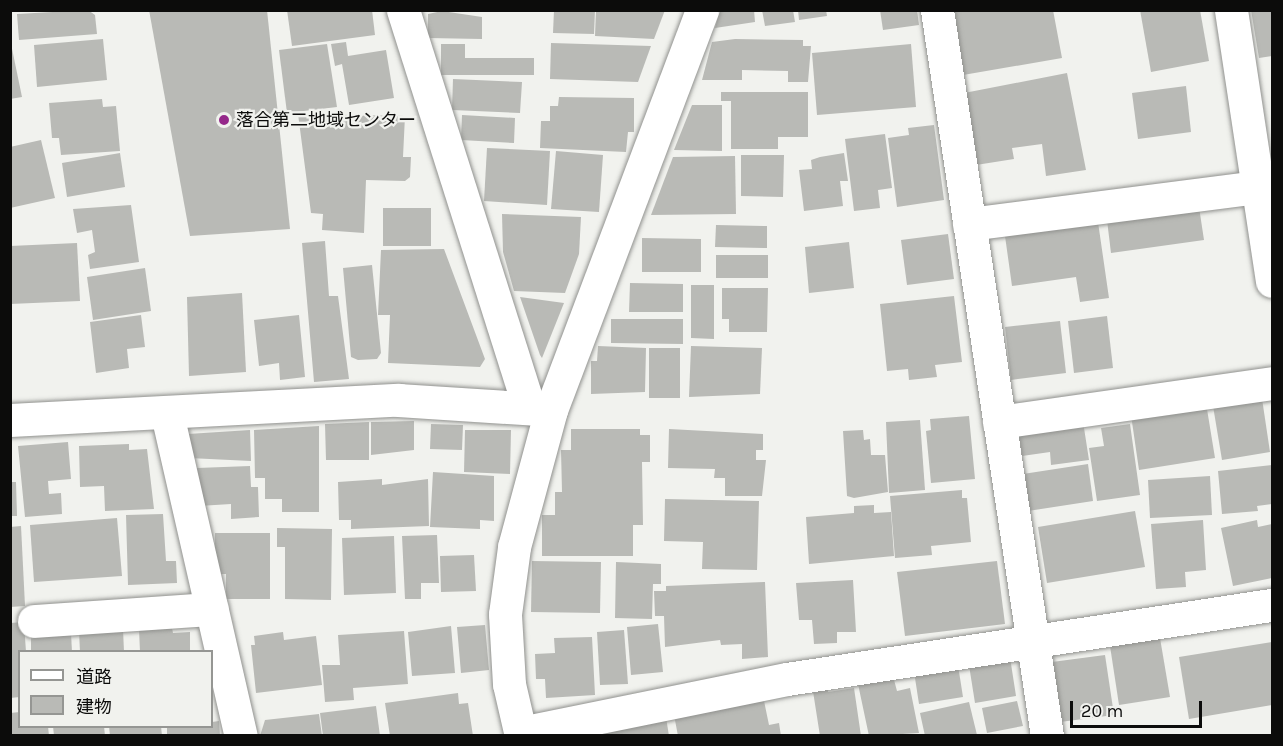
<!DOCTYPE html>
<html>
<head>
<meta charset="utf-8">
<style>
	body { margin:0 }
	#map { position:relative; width:1283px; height:746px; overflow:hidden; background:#f1f2ee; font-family:Karla,"Noto Sans JP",sans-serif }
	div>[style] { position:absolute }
	.building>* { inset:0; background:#b9bab6 }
	.roads { filter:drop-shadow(0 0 2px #90918e) drop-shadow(0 0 2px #90918e) }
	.minor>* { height:33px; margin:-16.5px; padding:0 16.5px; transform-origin:16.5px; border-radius:16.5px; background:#fff }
	.dots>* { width:16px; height:16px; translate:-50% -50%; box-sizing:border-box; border:3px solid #f1f2ee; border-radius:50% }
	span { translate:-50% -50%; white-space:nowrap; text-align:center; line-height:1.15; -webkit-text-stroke:4.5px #f1f2ee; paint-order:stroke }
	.poi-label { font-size:18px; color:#0c0c0b }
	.left { translate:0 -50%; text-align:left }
	.frame { position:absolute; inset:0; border:12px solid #0c0c0b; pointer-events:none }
	.legend { position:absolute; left:18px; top:650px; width:195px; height:78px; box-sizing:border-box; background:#f1f2ee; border:2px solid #959693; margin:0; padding:8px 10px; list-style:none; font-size:18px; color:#0c0c0b }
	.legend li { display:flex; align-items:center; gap:12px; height:30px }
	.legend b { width:30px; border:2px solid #959693 }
	.scale { position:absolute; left:1070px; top:701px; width:132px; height:27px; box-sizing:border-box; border:3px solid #0c0c0b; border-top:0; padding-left:8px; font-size:18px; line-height:21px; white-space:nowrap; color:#0c0c0b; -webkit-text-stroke:4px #f1f2ee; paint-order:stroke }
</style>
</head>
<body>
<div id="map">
	<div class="building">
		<div style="clip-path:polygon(88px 10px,95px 15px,97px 34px,19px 40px,17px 14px)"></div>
		<div style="clip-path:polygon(149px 10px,267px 10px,290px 229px,190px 236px)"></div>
		<div style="clip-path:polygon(287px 10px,372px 10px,375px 35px,292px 46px)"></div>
		<div style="clip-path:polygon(554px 10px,595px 10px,594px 34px,553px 33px)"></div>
		<div style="clip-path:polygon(596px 10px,665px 10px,654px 39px,595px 36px)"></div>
		<div style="clip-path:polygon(720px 10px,754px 10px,755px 22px,715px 28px)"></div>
		<div style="clip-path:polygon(762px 10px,793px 10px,795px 22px,765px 26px)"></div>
		<div style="clip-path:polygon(798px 10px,826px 10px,827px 16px,799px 20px)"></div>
		<div style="clip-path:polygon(880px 10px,917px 10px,919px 25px,883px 30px)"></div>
		<div style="clip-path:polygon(951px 10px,1053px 10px,1062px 58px,963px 75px)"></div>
		<div style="clip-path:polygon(1140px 10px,1200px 10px,1209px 61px,1151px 72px)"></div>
		<div style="clip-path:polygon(1251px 10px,1272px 10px,1272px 56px,1259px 58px)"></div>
		<div style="clip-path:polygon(442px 11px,482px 17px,482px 39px,428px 38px,428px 14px)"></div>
		<div style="clip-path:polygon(10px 39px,22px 97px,10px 99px)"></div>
		<div style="clip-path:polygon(103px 39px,107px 80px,37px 87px,34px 45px)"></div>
		<div style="clip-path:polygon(735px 39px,803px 40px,803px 46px,811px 46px,808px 82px,788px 82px,788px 71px,742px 70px,742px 80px,702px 80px,712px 42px)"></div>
		<div style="clip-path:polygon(346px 42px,348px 56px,386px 50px,394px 98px,349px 105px,342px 64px,335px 66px,331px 44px)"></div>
		<div style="clip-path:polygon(551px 43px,651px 46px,638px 82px,550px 79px)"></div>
		<div style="clip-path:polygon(327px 44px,337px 107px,287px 113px,279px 50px)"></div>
		<div style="clip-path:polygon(441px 44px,465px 44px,465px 58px,534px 58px,534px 75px,441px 75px)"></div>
		<div style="clip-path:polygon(911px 44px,916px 107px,817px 115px,812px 53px)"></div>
		<div style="clip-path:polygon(1067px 73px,1086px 170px,1046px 176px,1042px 144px,1012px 148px,1014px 159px,976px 165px,959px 94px)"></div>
		<div style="clip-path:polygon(453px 79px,522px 82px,520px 113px,452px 110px)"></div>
		<div style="clip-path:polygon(1186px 86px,1191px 132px,1138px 139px,1132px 93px)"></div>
		<div style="clip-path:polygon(721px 92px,808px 92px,808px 137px,778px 137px,778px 149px,731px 149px,731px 101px,721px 101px)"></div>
		<div style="clip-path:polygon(559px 97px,634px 98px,634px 132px,628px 132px,626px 152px,540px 148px,541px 121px,550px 121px,550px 106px,558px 106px)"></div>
		<div style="clip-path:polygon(102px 99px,103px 107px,116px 106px,120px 151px,61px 155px,59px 138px,52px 138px,49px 103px)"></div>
		<div style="clip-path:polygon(692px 105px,722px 105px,722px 151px,674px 150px)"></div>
		<div style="clip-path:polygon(298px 114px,405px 116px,403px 157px,411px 157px,410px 177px,405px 181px,366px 180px,364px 233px,322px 230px,323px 214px,311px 213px)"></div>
		<div style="clip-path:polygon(462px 115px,515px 118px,514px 143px,461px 140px)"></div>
		<div style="clip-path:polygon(934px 125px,944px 200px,897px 207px,888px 138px,909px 135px,908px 128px)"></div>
		<div style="clip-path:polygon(885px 134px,892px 188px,878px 190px,880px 208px,854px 211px,845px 139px)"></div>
		<div style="clip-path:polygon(41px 140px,55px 198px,10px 208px,10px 147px)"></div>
		<div style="clip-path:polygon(487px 148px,550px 151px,547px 205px,484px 201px)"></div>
		<div style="clip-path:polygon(556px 151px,603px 155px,599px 212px,551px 209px)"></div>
		<div style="clip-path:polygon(120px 153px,125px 187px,67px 197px,62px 163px)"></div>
		<div style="clip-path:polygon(844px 153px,848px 181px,840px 181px,843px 206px,804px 211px,799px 170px,812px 169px,811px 160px,820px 157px)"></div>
		<div style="clip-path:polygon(741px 155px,784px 155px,783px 197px,741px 196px)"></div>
		<div style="clip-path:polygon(735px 156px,736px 214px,651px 215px,673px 157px)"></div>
		<div style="clip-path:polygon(131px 205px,139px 262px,90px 269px,88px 255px,95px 252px,92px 230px,77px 233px,73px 209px)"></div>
		<div style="clip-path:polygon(1199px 207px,1204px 240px,1111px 253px,1107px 220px)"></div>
		<div style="clip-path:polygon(383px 208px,431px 208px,431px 246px,383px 246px)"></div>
		<div style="clip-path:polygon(502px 214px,581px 217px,579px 254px,565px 293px,514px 291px,503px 252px)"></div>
		<div style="clip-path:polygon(1098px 222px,1109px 298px,1080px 302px,1076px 277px,1012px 286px,1005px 236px)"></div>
		<div style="clip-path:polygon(716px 225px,767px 226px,767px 248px,715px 247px)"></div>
		<div style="clip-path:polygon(948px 234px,954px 279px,907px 285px,901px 240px)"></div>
		<div style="clip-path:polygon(642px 238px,701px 239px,701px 272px,642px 272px)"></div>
		<div style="clip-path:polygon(325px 241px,329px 296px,338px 296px,349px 379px,314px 382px,302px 243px)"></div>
		<div style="clip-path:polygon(849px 242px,854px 288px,809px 293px,805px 247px)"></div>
		<div style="clip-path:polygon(77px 243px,80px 301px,10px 304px,10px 246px)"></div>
		<div style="clip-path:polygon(444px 249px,485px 359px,480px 367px,388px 363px,390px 315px,378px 315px,381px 250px)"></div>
		<div style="clip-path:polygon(716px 255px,768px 255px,768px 278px,716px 278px)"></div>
		<div style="clip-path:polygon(372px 265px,381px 353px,377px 359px,358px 360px,351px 357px,343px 268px)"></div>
		<div style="clip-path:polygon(145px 268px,151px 311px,93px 320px,87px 277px)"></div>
		<div style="clip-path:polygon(630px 283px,683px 284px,683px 312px,629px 312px)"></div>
		<div style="clip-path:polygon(691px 285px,714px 285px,714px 339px,691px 338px)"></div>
		<div style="clip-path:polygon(722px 288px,768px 288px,767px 332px,729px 332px,729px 319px,722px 319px)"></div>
		<div style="clip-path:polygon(242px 293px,246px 372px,189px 376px,187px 297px)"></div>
		<div style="clip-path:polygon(954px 296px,962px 362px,935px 365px,937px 377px,909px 380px,908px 369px,887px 371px,880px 304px)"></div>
		<div style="clip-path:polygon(520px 297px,564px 303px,542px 358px,540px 355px)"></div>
		<div style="clip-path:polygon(141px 315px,145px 347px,127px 349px,129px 368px,96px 373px,90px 322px)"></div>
		<div style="clip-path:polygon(299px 315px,305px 377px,280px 380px,279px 363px,259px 366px,254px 320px)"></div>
		<div style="clip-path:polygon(1107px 316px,1113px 368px,1074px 373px,1068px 321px)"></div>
		<div style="clip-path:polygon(611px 319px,683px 319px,683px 344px,611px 343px)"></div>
		<div style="clip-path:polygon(1060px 321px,1066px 373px,1011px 380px,1005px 327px)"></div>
		<div style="clip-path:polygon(598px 346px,646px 348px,645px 392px,591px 394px,591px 361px,597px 361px)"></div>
		<div style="clip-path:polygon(691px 346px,762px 348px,760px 394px,689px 397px)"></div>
		<div style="clip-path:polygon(649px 348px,680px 348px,680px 398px,649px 398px)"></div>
		<div style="clip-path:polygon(1261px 392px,1270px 452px,1222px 460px,1212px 400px)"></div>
		<div style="clip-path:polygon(1206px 403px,1215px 458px,1139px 470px,1131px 415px)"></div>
		<div style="clip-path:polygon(1082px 415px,1089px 460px,1051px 465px,1050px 452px,1022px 456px,1018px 429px)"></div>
		<div style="clip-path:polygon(969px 416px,975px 479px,931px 483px,926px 431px,931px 430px,930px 419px)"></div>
		<div style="clip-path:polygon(920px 420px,925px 490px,889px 493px,886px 422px)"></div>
		<div style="clip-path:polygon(414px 421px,414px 450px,371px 455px,371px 422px)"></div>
		<div style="clip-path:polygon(369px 422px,369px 460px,326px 460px,325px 424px)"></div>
		<div style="clip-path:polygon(431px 424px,463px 425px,462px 450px,430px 449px)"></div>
		<div style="clip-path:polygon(1130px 424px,1140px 495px,1097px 501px,1089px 448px,1104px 446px,1101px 428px)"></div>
		<div style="clip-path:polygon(319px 426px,319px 512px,282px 512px,282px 499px,265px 499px,265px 478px,255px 478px,254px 430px)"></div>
		<div style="clip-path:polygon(571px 429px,640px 429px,640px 435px,650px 435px,650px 462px,642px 462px,643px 525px,633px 525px,633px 556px,542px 556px,542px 515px,555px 515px,555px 492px,562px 492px,561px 450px,571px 450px)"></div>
		<div style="clip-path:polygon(669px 429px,763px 434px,763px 450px,756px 450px,756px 460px,766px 460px,762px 496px,725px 496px,725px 478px,714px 478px,715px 469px,668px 468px)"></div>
		<div style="clip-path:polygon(250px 430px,251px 461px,189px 458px,188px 434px)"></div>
		<div style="clip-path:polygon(465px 430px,511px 430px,510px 474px,464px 472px)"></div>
		<div style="clip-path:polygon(863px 430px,864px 440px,870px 439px,871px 455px,885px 455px,888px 492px,854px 498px,847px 496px,843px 431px)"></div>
		<div style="clip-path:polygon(68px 442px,71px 479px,48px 481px,49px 494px,61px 493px,62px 514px,25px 517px,18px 446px)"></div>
		<div style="clip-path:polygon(129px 444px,129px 450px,147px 449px,154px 509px,105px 511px,104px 486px,80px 487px,79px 446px)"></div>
		<div style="clip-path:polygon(1088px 464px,1093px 501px,1028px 511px,1023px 474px)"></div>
		<div style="clip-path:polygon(1272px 465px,1272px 504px,1257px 506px,1258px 511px,1222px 514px,1218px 471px)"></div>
		<div style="clip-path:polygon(250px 466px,251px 487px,258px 487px,259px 517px,231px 519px,231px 504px,199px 506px,197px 468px)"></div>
		<div style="clip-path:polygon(433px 472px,494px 476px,494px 521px,480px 520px,480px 529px,430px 527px)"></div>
		<div style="clip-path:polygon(1210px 476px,1212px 515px,1150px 518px,1148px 480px)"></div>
		<div style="clip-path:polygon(382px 479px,382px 485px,428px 479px,429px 526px,351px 529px,351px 520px,339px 520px,338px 482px)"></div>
		<div style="clip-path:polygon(10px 482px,16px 482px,17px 516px,10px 516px)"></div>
		<div style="clip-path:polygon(962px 490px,962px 498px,967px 498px,971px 542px,931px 546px,932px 555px,895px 558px,890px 496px)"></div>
		<div style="clip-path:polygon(665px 499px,759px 501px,757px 570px,702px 569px,703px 542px,664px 541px)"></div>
		<div style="clip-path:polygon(874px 505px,874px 513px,891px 512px,894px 556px,809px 564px,806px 517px,854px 513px,854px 506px)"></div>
		<div style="clip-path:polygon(1135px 511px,1145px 567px,1047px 583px,1038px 527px)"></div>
		<div style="clip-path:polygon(163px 514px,166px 561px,176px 561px,177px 583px,128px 585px,126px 515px)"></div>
		<div style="clip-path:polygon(117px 518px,122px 576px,34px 582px,30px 525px)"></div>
		<div style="clip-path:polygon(1203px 520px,1206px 570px,1185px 572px,1186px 587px,1156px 589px,1151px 524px)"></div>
		<div style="clip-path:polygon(1257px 520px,1258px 527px,1272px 524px,1272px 578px,1233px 586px,1221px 528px)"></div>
		<div style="clip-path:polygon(21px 526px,25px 606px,10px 607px,10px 527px)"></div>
		<div style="clip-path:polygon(277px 528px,332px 529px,331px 600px,285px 599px,285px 547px,277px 547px)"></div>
		<div style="clip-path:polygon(215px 533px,270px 533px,270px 599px,226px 599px,226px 574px,215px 574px)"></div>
		<div style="clip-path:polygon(437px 535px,439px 583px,421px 583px,421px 599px,405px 599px,402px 536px)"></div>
		<div style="clip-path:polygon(394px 536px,396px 593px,344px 595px,342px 538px)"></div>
		<div style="clip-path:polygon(474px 555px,476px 591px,441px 592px,440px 556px)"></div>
		<div style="clip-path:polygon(532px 561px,601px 562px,600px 613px,531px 612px)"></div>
		<div style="clip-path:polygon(997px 561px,1005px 624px,905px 636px,897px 572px)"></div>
		<div style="clip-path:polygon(616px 562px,661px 564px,661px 584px,653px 584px,652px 619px,615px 618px)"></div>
		<div style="clip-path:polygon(853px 580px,856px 632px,837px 632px,837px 643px,814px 644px,812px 620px,799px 620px,796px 583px)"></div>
		<div style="clip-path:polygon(765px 582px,768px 657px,742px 659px,742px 644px,721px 645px,720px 640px,665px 647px,664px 616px,655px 616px,654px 591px,666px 591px,666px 586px)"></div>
		<div style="clip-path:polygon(24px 622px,26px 652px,20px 652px,20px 697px,10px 698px,10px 623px)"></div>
		<div style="clip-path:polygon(658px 624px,663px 672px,631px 675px,627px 627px)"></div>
		<div style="clip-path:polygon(485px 625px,489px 670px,461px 673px,457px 627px)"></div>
		<div style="clip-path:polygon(451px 626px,455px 673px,412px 676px,408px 632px)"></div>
		<div style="clip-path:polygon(172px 628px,173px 633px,190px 632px,190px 652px,140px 652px,139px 629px)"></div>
		<div style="clip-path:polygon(123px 629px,124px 652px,80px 652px,79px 631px)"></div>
		<div style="clip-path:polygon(624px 630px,628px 684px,600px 685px,597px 632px)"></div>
		<div style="clip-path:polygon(404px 631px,408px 684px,353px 688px,354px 700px,325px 702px,322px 665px,340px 665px,338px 635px)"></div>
		<div style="clip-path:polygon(283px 632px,284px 640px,316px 636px,322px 685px,256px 693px,251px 645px,255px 645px,254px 636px)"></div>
		<div style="clip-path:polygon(71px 633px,72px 652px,31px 652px,31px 635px)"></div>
		<div style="clip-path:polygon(592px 637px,595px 695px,546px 698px,545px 679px,536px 679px,535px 654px,555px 653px,554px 638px)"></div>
		<div style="clip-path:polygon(1160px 638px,1170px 697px,1119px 705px,1110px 646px)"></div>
		<div style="clip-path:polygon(1272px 642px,1272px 705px,1189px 719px,1179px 657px)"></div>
		<div style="clip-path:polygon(1009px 651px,1016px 696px,975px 703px,968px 659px)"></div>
		<div style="clip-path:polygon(1105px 655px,1114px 715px,1060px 722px,1052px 662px)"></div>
		<div style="clip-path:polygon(957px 659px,963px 697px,919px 704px,913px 665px)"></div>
		<div style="clip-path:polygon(893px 676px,897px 691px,910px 688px,919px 733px,869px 736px,858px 684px)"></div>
		<div style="clip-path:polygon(828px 683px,828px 692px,854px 688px,861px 736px,820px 736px,812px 685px)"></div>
		<div style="clip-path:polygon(458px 693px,459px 704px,468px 703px,473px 736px,390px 736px,385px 703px)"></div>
		<div style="clip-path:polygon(763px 696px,769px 725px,779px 723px,781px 736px,678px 736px,674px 715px)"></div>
		<div style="clip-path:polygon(1017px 701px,1023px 726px,987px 733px,982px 708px)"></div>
		<div style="clip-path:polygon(969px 702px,977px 735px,925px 736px,920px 713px)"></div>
		<div style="clip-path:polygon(376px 706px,380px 736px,323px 736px,320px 713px)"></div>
		<div style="clip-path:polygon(665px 711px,669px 736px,554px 736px)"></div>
		<div style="clip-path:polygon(20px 712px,20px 726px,48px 726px,49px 736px,10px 736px,10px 713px)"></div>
		<div style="clip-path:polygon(319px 714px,322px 736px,260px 736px,265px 720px)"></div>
		<div style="clip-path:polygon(219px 721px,220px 736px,167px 736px,167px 726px,212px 726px,212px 722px)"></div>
		<div style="clip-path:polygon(53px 726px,104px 726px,105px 736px,54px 736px)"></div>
		<div style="clip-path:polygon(109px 726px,161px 726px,162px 736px,110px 736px)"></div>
	</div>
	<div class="roads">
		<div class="minor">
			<div style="left:403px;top:10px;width:417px;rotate:72.4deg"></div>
			<div style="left:937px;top:10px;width:734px;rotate:81.38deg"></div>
			<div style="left:1231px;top:10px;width:274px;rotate:81.4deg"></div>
			<div style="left:969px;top:224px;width:291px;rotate:-7.3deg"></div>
			<div style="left:167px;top:414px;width:330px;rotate:77.1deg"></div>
			<div style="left:10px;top:420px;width:389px;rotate:-3deg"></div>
			<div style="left:398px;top:400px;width:153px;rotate:3.7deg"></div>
			<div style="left:999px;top:422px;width:276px;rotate:-8.1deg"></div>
			<div style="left:34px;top:621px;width:178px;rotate:-3.9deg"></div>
			<div style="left:521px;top:733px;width:271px;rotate:-11.5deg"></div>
			<div style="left:787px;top:679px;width:491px;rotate:-8.7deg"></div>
			<div style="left:521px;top:736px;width:53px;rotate:-103deg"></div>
			<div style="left:509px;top:684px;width:70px;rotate:-93.3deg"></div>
			<div style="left:505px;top:614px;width:68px;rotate:-82.3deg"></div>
			<div style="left:514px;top:547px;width:142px;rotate:-74.9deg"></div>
			<div style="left:551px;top:410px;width:428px;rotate:-69.3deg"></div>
		</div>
	</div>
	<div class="dots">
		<div style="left:224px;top:120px;background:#95288a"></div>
	</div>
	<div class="poi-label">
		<span class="left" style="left:236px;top:120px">落合第二地域センター</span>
	</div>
	<div class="frame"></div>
	<ul class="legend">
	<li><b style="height:8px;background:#fff"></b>道路</li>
	<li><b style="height:16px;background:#b9bab6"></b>建物</li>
	</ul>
	<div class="scale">20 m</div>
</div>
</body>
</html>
